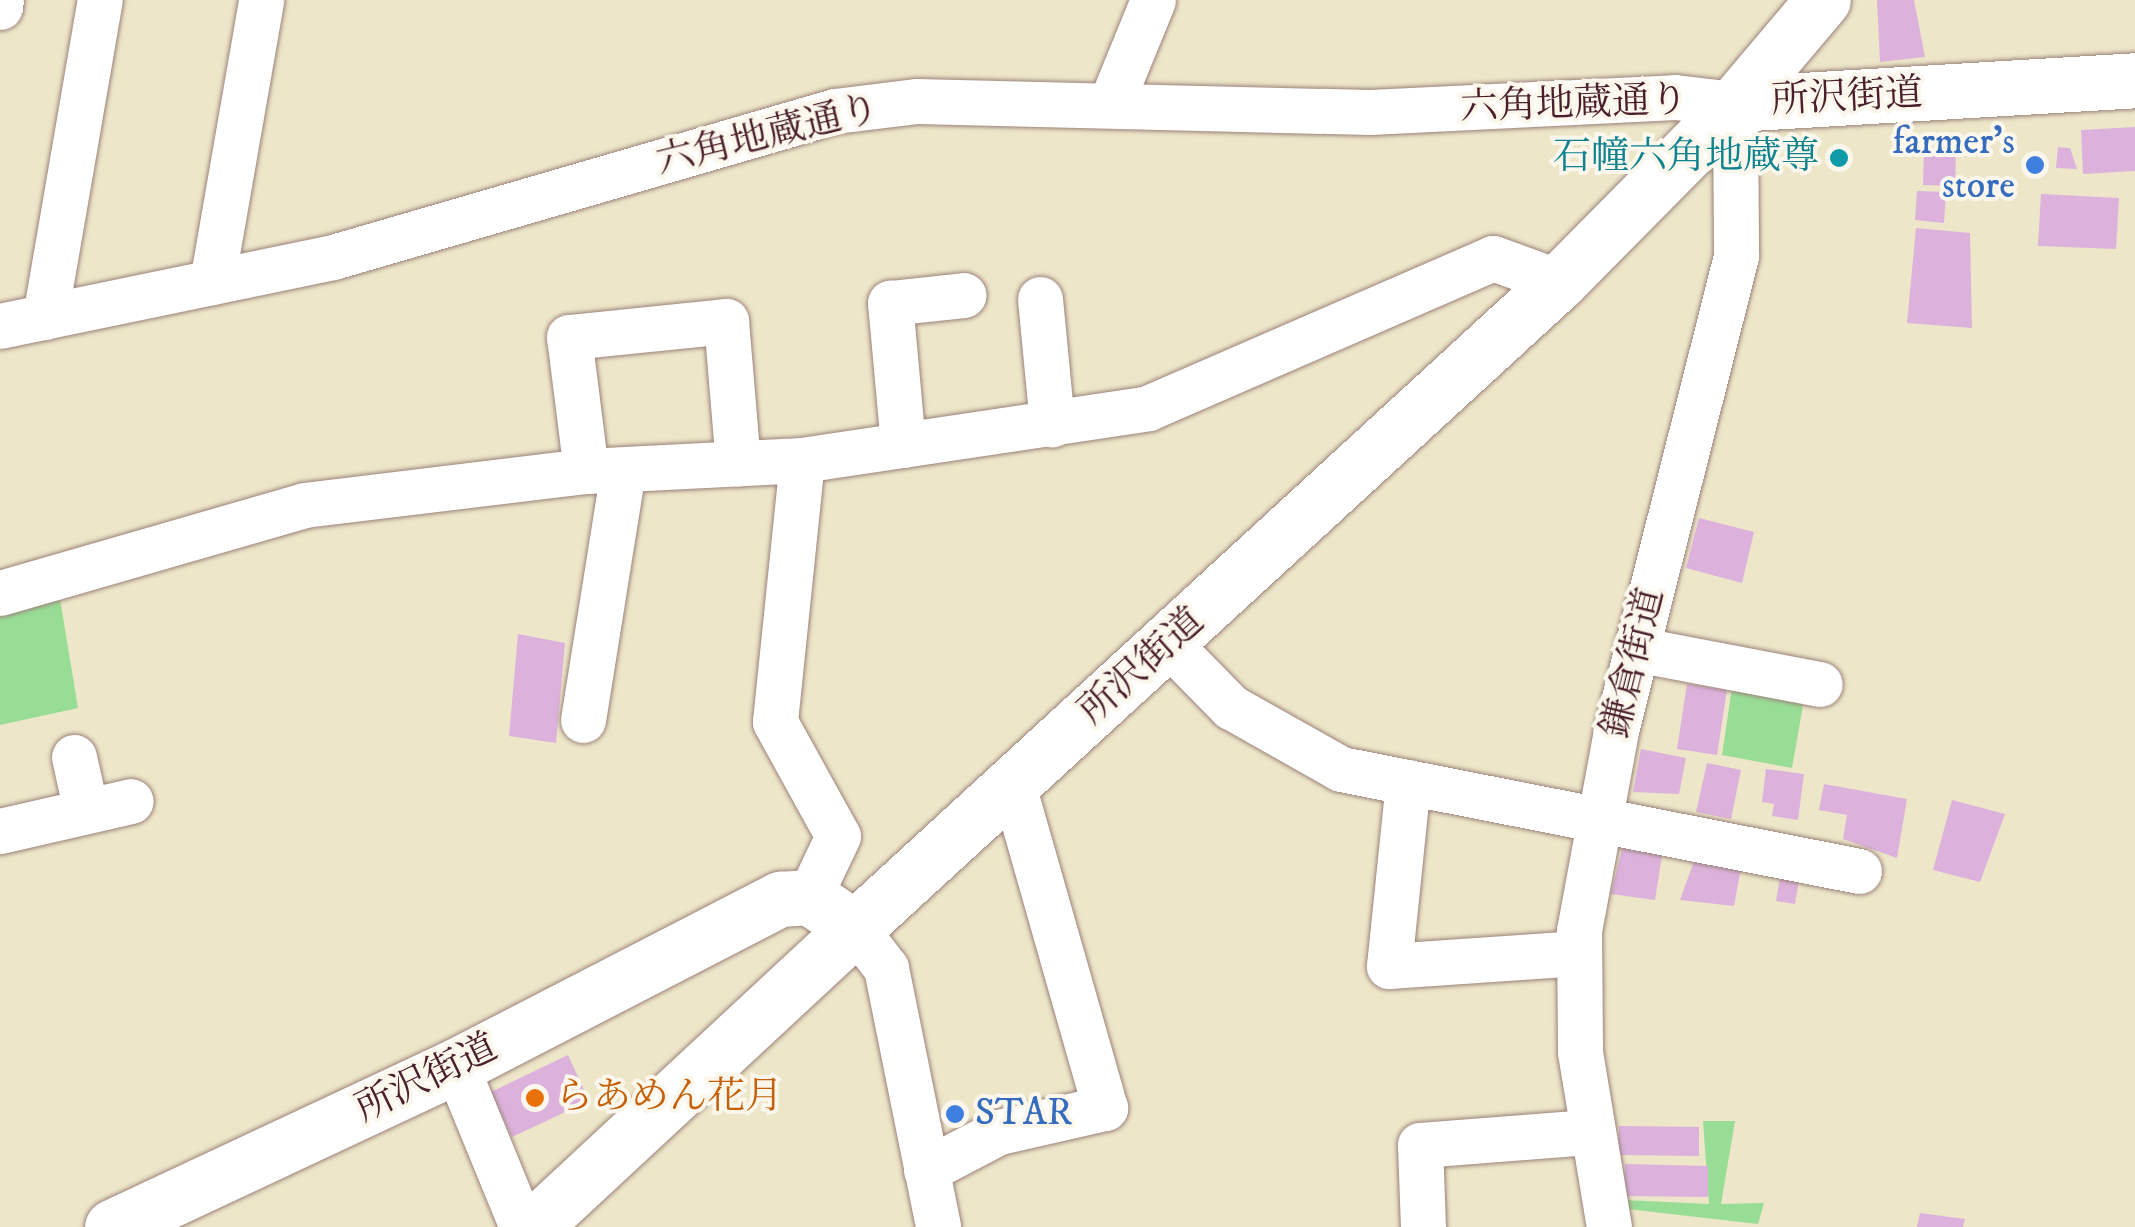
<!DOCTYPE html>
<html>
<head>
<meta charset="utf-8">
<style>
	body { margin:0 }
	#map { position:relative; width:2135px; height:1227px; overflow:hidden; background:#ede6c9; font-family:"IM FELL DW Pica","Noto Serif JP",serif }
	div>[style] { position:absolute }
	.green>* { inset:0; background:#98dd96 }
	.building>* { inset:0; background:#dcb2dd }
	.roads { filter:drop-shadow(0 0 2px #9c827a) drop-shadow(0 0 2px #9c827a) }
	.minor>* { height:45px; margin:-22.5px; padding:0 22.5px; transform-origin:22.5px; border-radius:22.5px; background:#fff }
	.major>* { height:55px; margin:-27.5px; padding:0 27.5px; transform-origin:27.5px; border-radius:27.5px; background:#fff }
	.dots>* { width:28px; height:28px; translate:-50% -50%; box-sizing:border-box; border:5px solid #fbf7ec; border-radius:50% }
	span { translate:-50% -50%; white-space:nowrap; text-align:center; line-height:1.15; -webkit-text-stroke:8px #fbf7ec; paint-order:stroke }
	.street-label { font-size:38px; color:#4a1f2b }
	.shop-label { font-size:38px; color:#366cbe }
	.right { translate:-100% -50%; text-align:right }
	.left { translate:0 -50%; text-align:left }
	.culture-label { font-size:38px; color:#0d838f }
	.food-label { font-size:38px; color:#c56008 }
</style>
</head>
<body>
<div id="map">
	<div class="green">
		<div style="clip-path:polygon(59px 593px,78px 708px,0 725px,0 606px)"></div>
		<div style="clip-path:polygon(1733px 681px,1805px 694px,1792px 768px,1722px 755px)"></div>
		<div style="clip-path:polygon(1703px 1121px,1735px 1121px,1721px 1204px,1764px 1203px,1758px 1224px,1627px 1209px,1624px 1200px,1709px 1204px)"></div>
	</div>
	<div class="building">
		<div style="clip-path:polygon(1877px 0,1914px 0,1925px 57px,1880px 62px)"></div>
		<div style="clip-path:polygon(2135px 127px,2135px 171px,2083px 174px,2081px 130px)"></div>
		<div style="clip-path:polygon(2058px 147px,2070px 148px,2077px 169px,2056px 168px)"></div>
		<div style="clip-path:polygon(1924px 151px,1956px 152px,1955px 186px,1923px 185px)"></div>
		<div style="clip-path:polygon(1917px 191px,1946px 192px,1944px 223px,1915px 220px)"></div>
		<div style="clip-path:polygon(2041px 194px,2119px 198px,2116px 249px,2038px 246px)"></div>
		<div style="clip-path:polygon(1916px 228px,1970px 233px,1972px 328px,1907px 323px)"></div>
		<div style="clip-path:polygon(1699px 518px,1754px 532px,1742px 583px,1686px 568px)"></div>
		<div style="clip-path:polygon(518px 634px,565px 643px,556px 743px,509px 736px)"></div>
		<div style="clip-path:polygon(1687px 684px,1727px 690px,1717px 755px,1677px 749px)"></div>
		<div style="clip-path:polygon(1641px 749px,1686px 758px,1679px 794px,1633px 792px)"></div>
		<div style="clip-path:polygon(1707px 763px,1741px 770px,1731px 819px,1696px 812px)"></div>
		<div style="clip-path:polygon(1766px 769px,1804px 774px,1798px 820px,1772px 816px,1774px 804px,1762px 802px)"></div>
		<div style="clip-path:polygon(1824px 784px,1907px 799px,1897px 858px,1843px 839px,1847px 815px,1819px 810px)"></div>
		<div style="clip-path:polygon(1952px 800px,2005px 814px,1980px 882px,1933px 870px)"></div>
		<div style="clip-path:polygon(1625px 837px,1664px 843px,1655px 900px,1611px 894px)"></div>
		<div style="clip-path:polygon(1698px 850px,1742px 862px,1734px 906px,1680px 900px)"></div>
		<div style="clip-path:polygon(1781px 871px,1800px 874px,1795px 904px,1776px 901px)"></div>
		<div style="clip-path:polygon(568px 1055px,589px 1101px,512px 1137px,491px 1092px)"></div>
		<div style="clip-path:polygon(1619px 1126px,1699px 1127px,1699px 1156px,1618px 1155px)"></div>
		<div style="clip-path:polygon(1625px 1164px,1708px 1166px,1708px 1197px,1624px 1196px)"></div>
		<div style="clip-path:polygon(1920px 1213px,1965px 1219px,1963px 1227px,1917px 1227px)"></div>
	</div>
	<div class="roads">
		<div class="minor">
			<div style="left:0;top:7px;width:7px;rotate:-82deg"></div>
			<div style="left:1111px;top:103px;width:111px;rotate:-67.8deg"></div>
			<div style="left:212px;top:282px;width:286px;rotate:-80.1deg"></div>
			<div style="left:1040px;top:299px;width:126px;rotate:84.5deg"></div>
			<div style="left:45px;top:317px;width:322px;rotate:-80.2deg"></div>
			<div style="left:0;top:326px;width:340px;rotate:-11.7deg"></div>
			<div style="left:333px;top:257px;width:523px;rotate:-16.22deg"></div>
			<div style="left:835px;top:111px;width:83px;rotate:-7deg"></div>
			<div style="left:917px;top:101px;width:453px;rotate:1.4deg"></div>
			<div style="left:1370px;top:112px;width:305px;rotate:-2.8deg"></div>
			<div style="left:1675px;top:97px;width:60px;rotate:6.7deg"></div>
			<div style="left:1735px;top:104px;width:152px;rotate:89.6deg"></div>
			<div style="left:1736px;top:256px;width:490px;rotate:104.2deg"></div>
			<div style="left:1616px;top:731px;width:202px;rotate:100.5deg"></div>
			<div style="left:1579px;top:930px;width:122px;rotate:89.5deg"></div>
			<div style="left:1580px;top:1052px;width:177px;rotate:80.6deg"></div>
			<div style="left:903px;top:445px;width:143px;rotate:-95.2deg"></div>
			<div style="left:890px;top:303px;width:74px;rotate:-6.2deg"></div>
			<div style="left:802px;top:460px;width:263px;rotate:95.9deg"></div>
			<div style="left:775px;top:722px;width:130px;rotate:61.1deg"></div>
			<div style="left:838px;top:836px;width:68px;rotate:115.4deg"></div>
			<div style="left:586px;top:471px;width:135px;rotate:-97.2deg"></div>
			<div style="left:569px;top:337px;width:158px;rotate:-5.8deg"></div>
			<div style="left:726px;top:321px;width:143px;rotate:85.2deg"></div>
			<div style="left:0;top:593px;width:316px;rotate:-16.1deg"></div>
			<div style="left:304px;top:505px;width:284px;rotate:-6.9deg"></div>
			<div style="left:586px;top:471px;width:216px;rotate:-2.9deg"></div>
			<div style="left:802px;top:460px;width:350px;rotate:-8.5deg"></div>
			<div style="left:1148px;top:408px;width:376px;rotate:-23.5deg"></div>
			<div style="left:1493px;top:258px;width:70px;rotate:20deg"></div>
			<div style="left:1168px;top:643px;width:90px;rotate:45.5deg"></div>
			<div style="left:1231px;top:707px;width:126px;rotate:29.4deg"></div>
			<div style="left:1341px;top:769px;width:528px;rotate:11.14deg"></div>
			<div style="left:1636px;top:649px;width:187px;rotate:10.8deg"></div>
			<div style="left:583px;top:720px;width:253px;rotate:-80.9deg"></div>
			<div style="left:74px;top:757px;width:55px;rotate:77.5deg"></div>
			<div style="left:1408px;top:782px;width:185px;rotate:95.9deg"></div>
			<div style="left:1389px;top:966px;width:190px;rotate:-3.9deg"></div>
			<div style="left:0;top:831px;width:134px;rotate:-12.9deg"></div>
			<div style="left:855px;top:928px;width:51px;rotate:52.2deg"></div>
			<div style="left:886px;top:968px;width:264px;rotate:78.6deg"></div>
			<div style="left:456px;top:1066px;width:174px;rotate:67.7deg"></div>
			<div style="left:926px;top:1170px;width:82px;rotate:-27.5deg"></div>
			<div style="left:999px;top:1132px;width:109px;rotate:-12.8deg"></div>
			<div style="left:1105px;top:1108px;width:337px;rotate:-105.9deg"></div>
			<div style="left:1423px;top:1227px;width:82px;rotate:-92.1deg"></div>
			<div style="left:1420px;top:1145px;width:169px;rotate:-4.4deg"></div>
		</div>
		<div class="major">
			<div style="left:1735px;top:104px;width:401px;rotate:-3.4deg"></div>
			<div style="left:112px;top:1227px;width:380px;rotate:-25.1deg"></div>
			<div style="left:456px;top:1066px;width:365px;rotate:-27.3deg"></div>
			<div style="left:780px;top:899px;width:29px;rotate:-4deg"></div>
			<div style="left:809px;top:897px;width:55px;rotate:34deg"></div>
			<div style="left:855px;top:928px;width:955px;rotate:-42.54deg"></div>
			<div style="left:1559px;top:282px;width:250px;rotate:-45.3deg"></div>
			<div style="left:1735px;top:104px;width:136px;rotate:-49.8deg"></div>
			<div style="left:533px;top:1227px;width:439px;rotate:-42.9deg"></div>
		</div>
	</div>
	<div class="dots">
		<div style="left:1839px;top:158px;background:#0f9aa8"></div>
		<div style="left:2035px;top:165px;background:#3f7fe0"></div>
		<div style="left:535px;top:1098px;background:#e8710a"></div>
		<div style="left:955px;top:1114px;background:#3f7fe0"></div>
	</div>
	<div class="street-label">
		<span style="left:1847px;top:98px;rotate:-3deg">所沢街道</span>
		<span style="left:1574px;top:105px;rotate:-2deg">六角地蔵通り</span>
		<span style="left:768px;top:136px;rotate:-14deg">六角地蔵通り</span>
		<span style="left:1634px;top:663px;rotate:-76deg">鎌倉街道</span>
		<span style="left:1142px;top:667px;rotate:-42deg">所沢街道</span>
		<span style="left:427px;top:1079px;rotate:-26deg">所沢街道</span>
	</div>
	<div class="shop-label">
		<span class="right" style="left:2015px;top:165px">farmer's<br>store</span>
		<span class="left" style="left:975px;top:1114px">STAR</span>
	</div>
	<div class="culture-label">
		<span class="right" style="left:1819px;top:158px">石幢六角地蔵尊</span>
	</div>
	<div class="food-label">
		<span class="left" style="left:555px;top:1098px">らあめん花月</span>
	</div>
</div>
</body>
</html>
